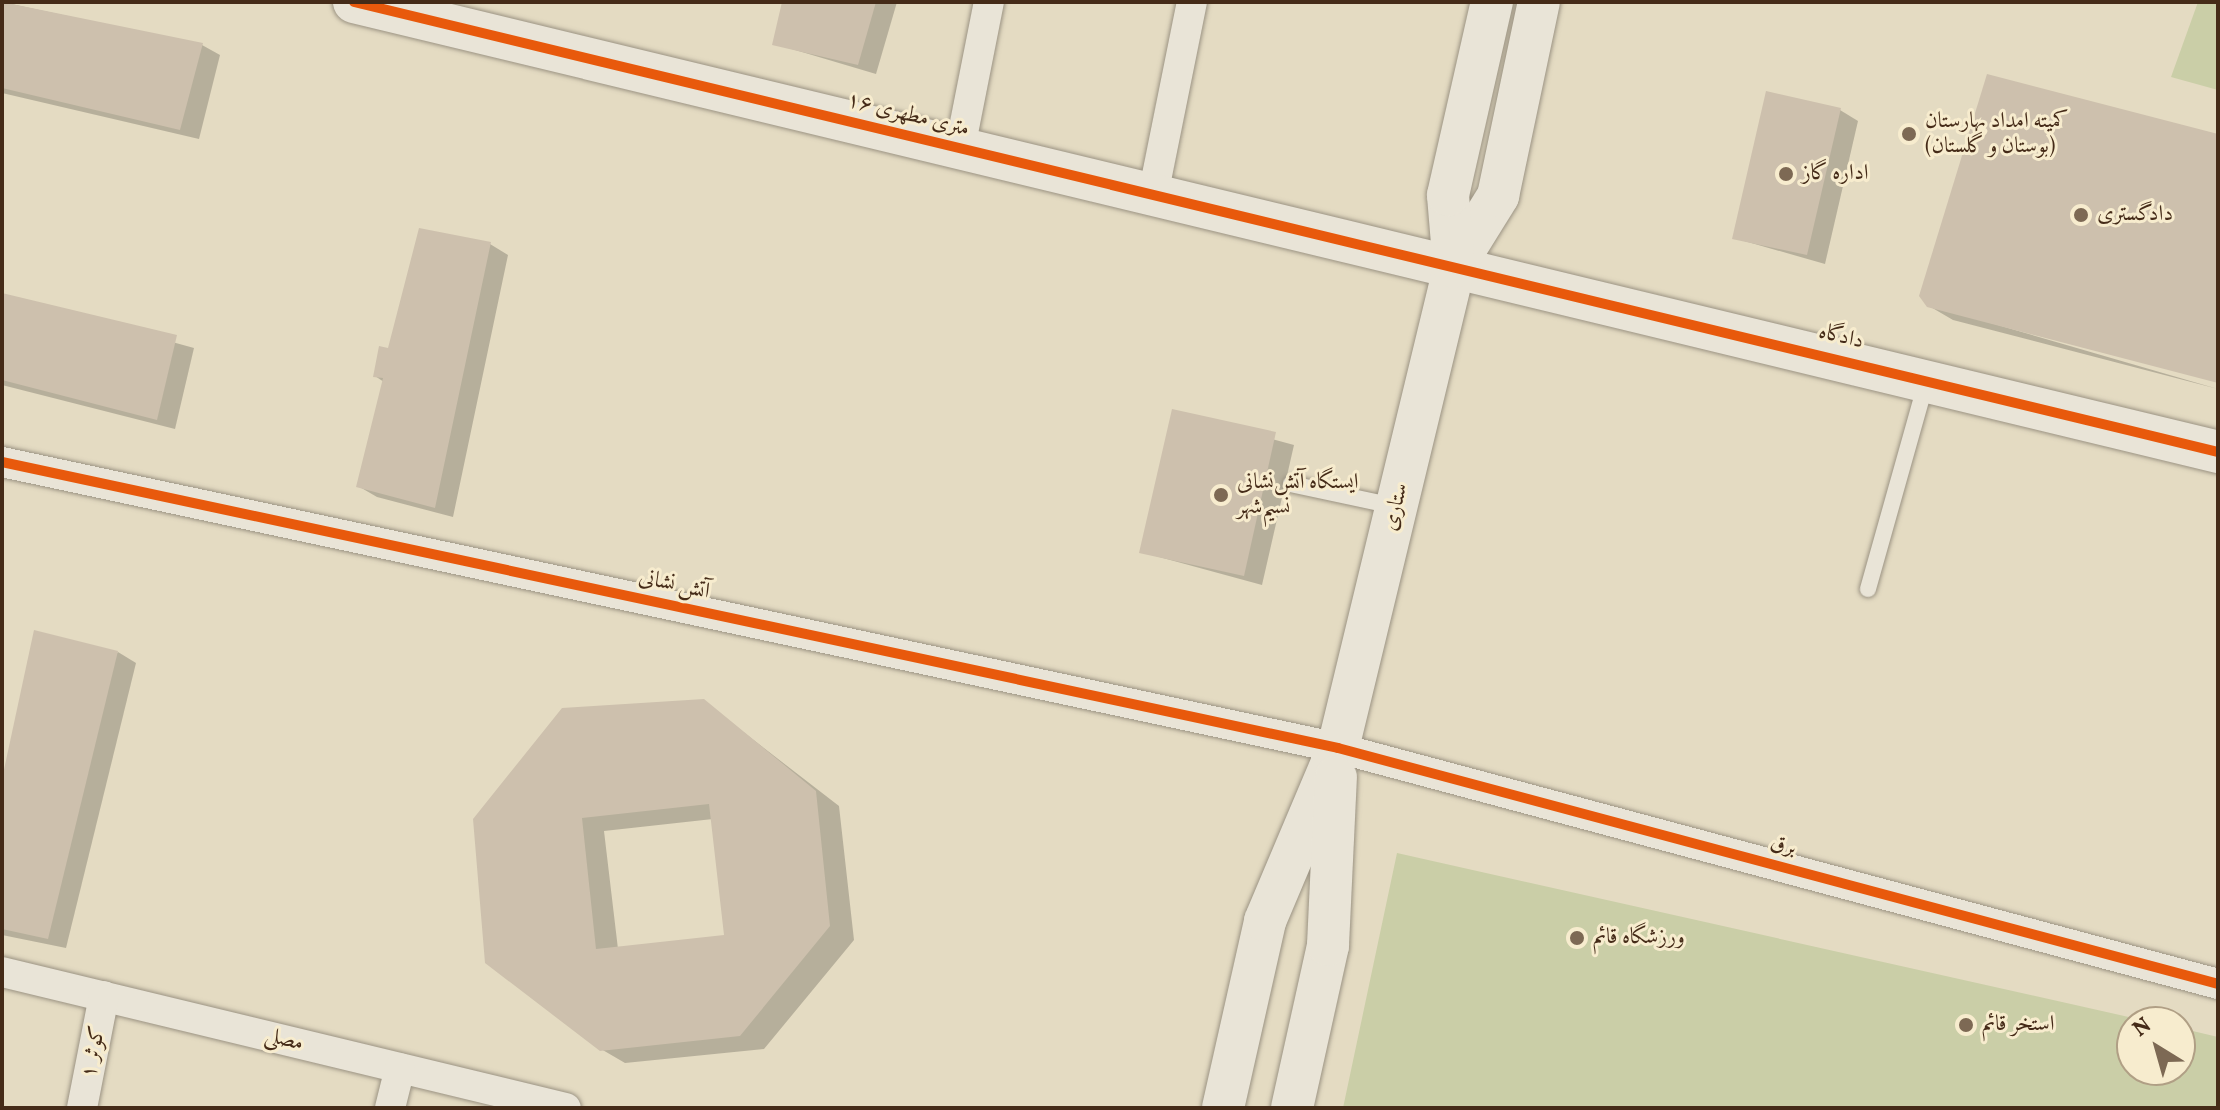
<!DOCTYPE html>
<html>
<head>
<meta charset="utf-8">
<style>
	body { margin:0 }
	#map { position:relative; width:2220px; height:1110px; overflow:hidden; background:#e4dbc2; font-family:Vollkorn,Amiri,serif }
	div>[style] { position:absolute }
	.green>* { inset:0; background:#cacea7 }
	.shadow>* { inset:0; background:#0003 }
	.building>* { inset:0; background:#cdc0ad }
	.roads { filter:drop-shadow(0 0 2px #9b9383) drop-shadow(0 0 2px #9b9383) }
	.lane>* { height:16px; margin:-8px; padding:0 8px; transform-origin:8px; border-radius:8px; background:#e9e4d7 }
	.street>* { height:30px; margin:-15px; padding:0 15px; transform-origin:15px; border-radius:15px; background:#e9e4d7 }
	.secondary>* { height:42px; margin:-21px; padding:0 21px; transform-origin:21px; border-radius:21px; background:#e9e4d7 }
	.cycleway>* { height:10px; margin:-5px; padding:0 5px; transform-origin:5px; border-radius:5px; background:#e8590c }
	.dots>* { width:22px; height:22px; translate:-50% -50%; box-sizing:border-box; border:4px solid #f7ecce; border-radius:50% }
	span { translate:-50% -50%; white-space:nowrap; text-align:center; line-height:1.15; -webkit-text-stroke:6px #f7ecce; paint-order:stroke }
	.street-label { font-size:22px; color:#452b18 }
	.poi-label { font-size:22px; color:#452b18 }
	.left { translate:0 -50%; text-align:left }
	.frame { position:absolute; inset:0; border:4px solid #452b18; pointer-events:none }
	.north { position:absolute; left:2116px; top:1006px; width:80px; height:80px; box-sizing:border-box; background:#f7ecce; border:2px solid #b09f85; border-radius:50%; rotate:323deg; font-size:22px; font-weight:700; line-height:32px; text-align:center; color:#452b18 }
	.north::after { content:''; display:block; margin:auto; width:28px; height:36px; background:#7d6954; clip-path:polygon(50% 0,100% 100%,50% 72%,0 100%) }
</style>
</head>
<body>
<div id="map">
	<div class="green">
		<div style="clip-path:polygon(2198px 2px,2218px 2px,2218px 90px,2171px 77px)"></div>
		<div style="clip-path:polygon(1397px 853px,2151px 1022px,2132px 1022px,2132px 1070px,2180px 1070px,2180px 1028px,2218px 1037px,2218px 1108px,1343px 1108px)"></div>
	</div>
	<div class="shadow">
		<div style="clip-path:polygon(2px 2px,202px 45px,220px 55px,199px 139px,2px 93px)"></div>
		<div style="clip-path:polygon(784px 2px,897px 2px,876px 74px,775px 44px)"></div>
		<div style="clip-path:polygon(1840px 110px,1858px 121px,1825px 264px,1734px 238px)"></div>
		<div style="clip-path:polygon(2218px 136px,2218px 381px,1943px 309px,2218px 389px,1953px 320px,1929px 306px)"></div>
		<div style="clip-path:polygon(490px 244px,508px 255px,453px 517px,377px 497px,358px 486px,384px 382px,375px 376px,389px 351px)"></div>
		<div style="clip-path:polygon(2px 295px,194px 348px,175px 429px,2px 385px)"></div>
		<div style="clip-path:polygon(1173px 412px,1294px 445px,1262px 585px,1141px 552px)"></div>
		<div style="clip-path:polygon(118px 652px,136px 663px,66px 948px,2px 935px,2px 789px)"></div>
		<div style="clip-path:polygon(evenodd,703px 701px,839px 806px,854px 940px,764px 1049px,625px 1063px,601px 1049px,475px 819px,703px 701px,713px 819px,726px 936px,618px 949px,604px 831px,713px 819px)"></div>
	</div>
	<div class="building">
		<div style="clip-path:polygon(2px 2px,203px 43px,180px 130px,2px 88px)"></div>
		<div style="clip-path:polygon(782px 2px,876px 2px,858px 65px,772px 45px)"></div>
		<div style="clip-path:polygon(1987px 74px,2218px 134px,2218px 383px,1927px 307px,1919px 296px)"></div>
		<div style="clip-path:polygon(1766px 91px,1841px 108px,1807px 255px,1732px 239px)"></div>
		<div style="clip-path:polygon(419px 228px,491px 242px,435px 508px,356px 487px,383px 378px,373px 377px,379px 346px,388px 348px)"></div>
		<div style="clip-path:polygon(2px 293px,177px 335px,157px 420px,2px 380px)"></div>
		<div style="clip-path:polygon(1172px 409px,1276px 432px,1244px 576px,1139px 553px)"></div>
		<div style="clip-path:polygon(34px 630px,118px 651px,48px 939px,2px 929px,2px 779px)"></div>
		<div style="clip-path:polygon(evenodd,704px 699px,816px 791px,830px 926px,740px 1036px,600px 1051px,485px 963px,473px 819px,562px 708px,704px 699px,709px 804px,724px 935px,596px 949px,582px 818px,709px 804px)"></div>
	</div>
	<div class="roads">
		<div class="lane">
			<div style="left:1291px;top:484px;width:105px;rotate:12.1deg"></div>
			<div style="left:1868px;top:589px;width:215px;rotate:-74.3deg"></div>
		</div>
		<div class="street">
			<div style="left:960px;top:148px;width:149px;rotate:-78.8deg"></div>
			<div style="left:1153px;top:195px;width:197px;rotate:-78.6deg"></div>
			<div style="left:2px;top:462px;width:1366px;rotate:12.08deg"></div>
			<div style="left:1338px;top:748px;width:911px;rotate:15.01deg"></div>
			<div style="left:2px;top:972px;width:580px;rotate:13.56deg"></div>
			<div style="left:82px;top:1108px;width:114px;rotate:-78.9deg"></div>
			<div style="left:390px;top:1108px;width:41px;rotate:-76deg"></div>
		</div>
		<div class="secondary">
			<div style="left:354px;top:2px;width:1918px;rotate:13.57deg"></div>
			<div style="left:1454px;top:267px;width:84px;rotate:-58.2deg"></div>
			<div style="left:1498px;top:196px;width:198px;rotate:-78.1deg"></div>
			<div style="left:1223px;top:1108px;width:192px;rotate:-77.3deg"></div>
			<div style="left:1265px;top:921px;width:188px;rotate:-67.1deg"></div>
			<div style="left:1338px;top:748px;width:495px;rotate:-76.4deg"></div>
			<div style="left:1454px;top:267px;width:72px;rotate:-94.8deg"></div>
			<div style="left:1448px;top:195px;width:198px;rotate:-77.2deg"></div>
			<div style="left:1292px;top:1108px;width:167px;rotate:-77.5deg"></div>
			<div style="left:1328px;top:945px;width:168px;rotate:-87.3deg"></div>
		</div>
	</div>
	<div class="cycleway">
		<div style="left:354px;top:2px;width:1918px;rotate:13.57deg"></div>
		<div style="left:2px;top:462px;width:1366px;rotate:12.08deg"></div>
		<div style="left:1338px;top:748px;width:911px;rotate:15.01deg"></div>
	</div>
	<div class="dots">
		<div style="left:1909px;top:134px;background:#7d6954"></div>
		<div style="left:1786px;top:174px;background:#7d6954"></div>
		<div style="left:2081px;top:215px;background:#7d6954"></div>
		<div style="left:1221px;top:495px;background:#7d6954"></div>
		<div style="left:1577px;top:938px;background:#7d6954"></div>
		<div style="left:1966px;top:1025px;background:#7d6954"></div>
	</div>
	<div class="street-label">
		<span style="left:908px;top:115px;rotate:14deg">۱۶ متری مطهری</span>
		<span style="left:1841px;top:337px;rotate:14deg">دادگاه</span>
		<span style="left:1396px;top:507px;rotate:-76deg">ستاری</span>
		<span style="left:674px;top:585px;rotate:12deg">آتش نشانی</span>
		<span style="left:1783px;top:846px;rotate:15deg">برق</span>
		<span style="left:284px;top:1040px;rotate:14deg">مصلی</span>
		<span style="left:94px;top:1052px;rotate:-79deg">کوثر ۱</span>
	</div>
	<div class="poi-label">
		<span class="left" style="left:1925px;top:134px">کمیته امداد بهارستان<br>(بوستان و گلستان)</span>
		<span class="left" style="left:1802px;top:174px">اداره گاز</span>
		<span class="left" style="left:2097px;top:215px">دادگستری</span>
		<span class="left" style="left:1237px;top:495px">ایستگاه آتش‌نشانی<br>نسیم‌شهر</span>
		<span class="left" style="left:1593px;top:938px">ورزشگاه قائم</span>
		<span class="left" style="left:1982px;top:1025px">استخر قائم</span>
	</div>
	<div class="frame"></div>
	<div class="north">N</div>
</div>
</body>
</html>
